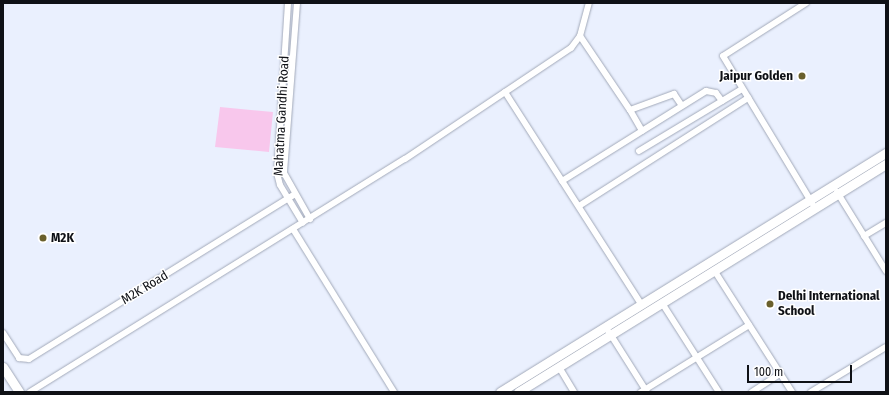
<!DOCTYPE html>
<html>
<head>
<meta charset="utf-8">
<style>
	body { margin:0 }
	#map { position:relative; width:889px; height:395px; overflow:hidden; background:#eaf0fe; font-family:"Fira Sans Condensed",sans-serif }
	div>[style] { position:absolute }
	.green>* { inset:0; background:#f8c7ec }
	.roads { filter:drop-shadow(0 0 1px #a2a9b9) drop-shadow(0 0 1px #a2a9b9) }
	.street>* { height:6px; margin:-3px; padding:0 3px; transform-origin:3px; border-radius:3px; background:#fff }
	.secondary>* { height:9px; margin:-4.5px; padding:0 4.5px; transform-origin:4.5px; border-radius:4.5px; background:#fff }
	.dots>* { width:11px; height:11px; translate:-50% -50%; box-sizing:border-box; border:2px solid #fff; border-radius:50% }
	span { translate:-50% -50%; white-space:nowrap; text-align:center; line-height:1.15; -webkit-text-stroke:3px #fff; paint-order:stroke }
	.poi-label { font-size:13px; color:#0f1116; font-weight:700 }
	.right { translate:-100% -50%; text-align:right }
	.left { translate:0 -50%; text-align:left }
	.street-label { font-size:13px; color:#0f1116 }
	.frame { position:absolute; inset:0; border:4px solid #0f1116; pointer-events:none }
	.scale { position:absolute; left:747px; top:365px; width:105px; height:18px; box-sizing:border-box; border:2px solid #0f1116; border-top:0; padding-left:5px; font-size:12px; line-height:14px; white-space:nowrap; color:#0f1116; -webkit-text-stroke:3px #fff; paint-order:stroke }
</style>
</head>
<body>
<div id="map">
	<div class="green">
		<div style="clip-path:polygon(220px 107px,273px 112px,269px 152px,215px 147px)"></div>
	</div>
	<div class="roads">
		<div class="street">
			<div style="left:288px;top:3px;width:170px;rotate:93.7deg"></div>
			<div style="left:277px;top:173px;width:12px;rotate:76deg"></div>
			<div style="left:280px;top:185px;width:44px;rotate:58.8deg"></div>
			<div style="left:297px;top:3px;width:170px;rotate:94.4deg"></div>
			<div style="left:284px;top:173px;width:53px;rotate:60.5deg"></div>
			<div style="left:806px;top:3px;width:98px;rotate:147.4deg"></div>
			<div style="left:723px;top:56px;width:172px;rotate:58.8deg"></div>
			<div style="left:580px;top:36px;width:89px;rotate:56deg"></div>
			<div style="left:630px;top:110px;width:47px;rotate:-20deg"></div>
			<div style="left:674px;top:94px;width:14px;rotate:56deg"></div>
			<div style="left:505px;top:92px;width:252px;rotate:57.3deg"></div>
			<div style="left:630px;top:110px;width:24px;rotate:60deg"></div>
			<div style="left:639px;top:151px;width:120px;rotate:-31deg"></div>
			<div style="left:562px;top:181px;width:170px;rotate:-32deg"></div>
			<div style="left:706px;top:91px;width:10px;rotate:11deg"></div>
			<div style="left:716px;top:93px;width:10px;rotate:53deg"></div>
			<div style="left:837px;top:192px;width:93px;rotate:58.2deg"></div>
			<div style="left:579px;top:206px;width:201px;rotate:-32.6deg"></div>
			<div style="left:293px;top:229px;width:192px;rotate:58.2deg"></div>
			<div style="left:864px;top:236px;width:26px;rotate:-31deg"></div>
			<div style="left:714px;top:270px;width:145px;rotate:57.4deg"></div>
			<div style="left:662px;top:303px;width:106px;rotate:57.4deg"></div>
			<div style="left:609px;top:332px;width:71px;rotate:57.7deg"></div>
			<div style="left:3px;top:333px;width:30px;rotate:57deg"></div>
			<div style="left:19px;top:358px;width:10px;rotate:6deg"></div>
			<div style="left:29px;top:359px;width:312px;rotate:-31.8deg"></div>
			<div style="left:559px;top:367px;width:29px;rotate:59deg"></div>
			<div style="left:30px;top:392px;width:441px;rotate:-31.9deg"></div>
			<div style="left:405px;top:159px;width:200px;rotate:-33.8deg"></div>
			<div style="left:571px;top:48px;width:15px;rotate:-53deg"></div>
			<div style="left:580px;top:36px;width:34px;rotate:-75deg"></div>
			<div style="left:641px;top:392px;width:127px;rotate:-31.8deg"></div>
			<div style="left:752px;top:392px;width:33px;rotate:-33deg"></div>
			<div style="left:811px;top:392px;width:87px;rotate:-31deg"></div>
		</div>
		<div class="secondary">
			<div style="left:3px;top:367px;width:30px;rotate:57deg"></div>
			<div style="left:500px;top:392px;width:454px;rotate:-31.8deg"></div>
			<div style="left:518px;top:392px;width:433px;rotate:-31.8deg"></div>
		</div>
	</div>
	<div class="dots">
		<div style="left:802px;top:76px;background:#6a602c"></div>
		<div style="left:43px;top:238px;background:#6a602c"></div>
		<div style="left:770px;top:304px;background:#6a602c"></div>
	</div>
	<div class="poi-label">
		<span class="right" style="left:793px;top:76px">Jaipur Golden</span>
		<span class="left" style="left:51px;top:238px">M2K</span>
		<span class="left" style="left:778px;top:304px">Delhi International<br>School</span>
	</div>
	<div class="street-label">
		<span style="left:282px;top:116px;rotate:-87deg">Mahatma Gandhi Road</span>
		<span style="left:145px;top:288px;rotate:-31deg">M2K Road</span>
	</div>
	<div class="frame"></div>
	<div class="scale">100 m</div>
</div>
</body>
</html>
